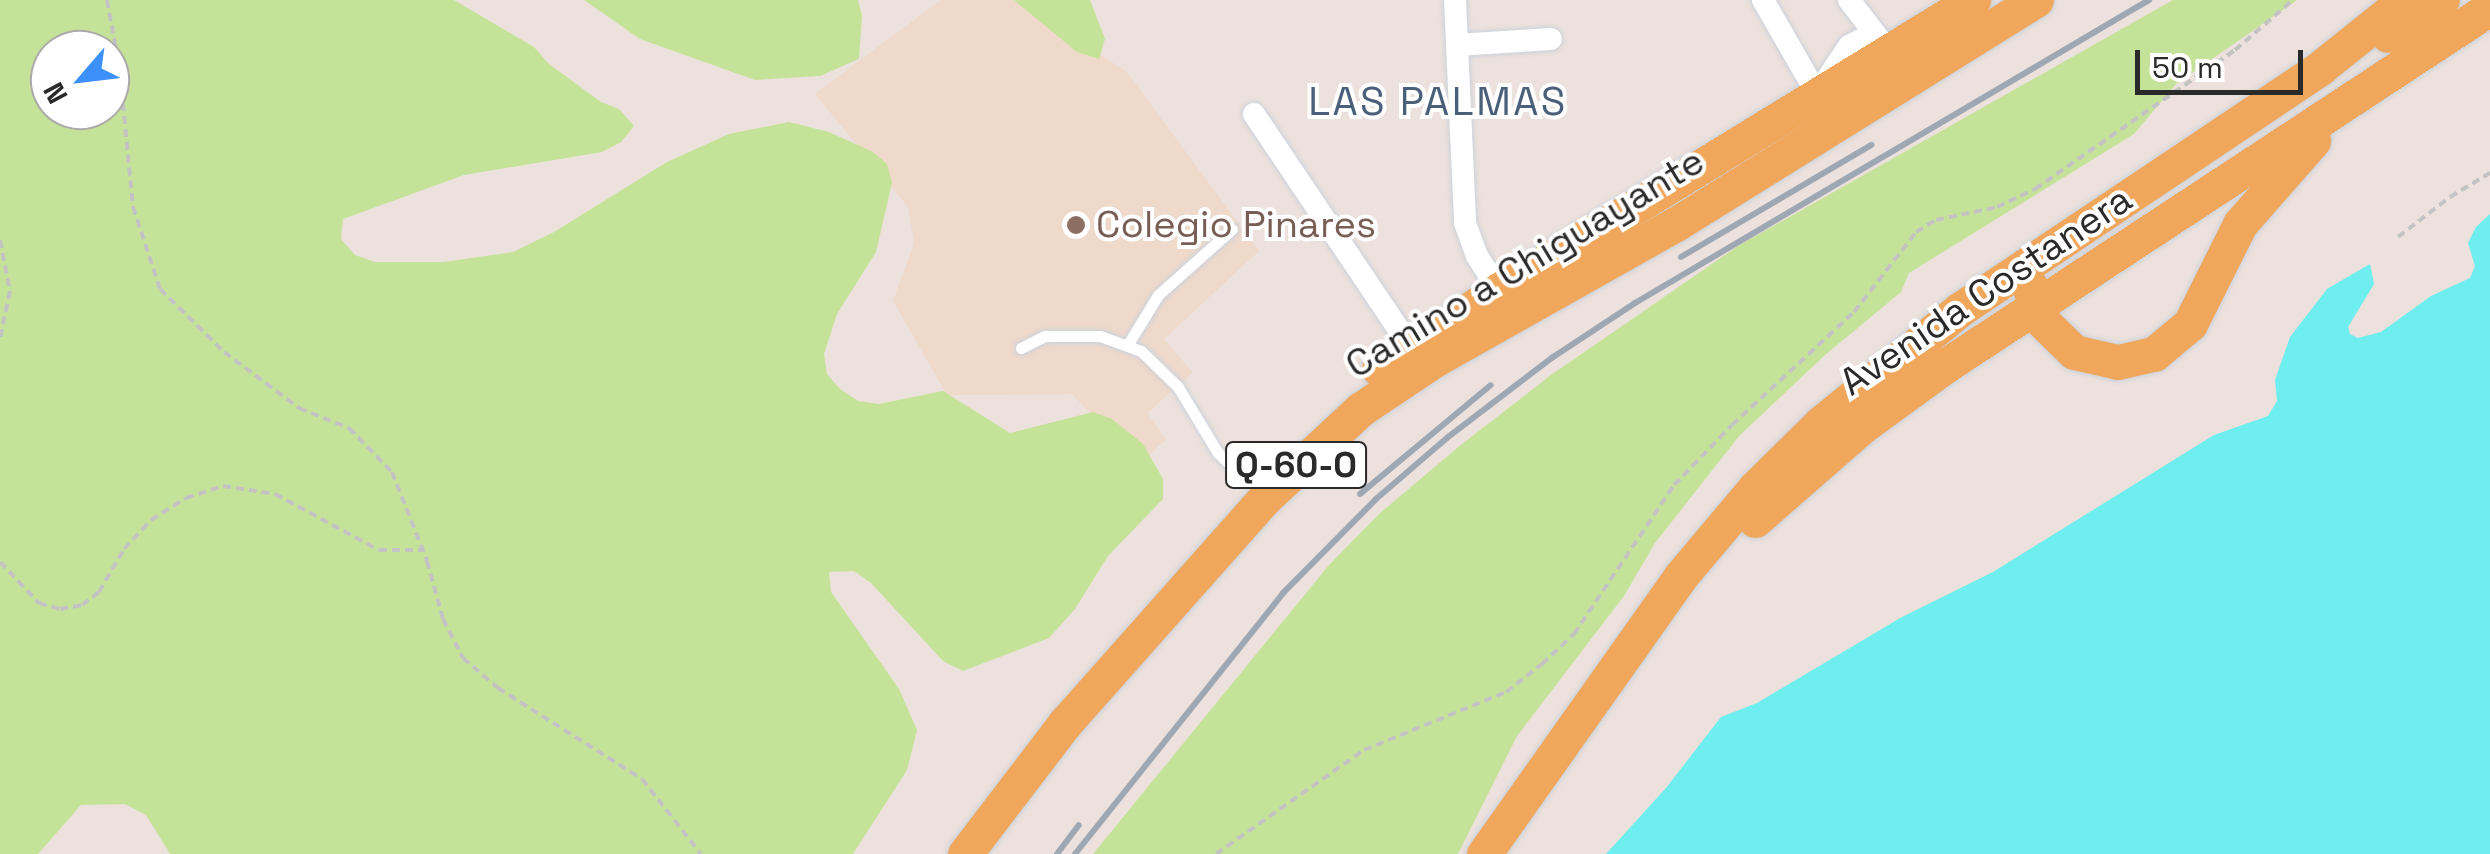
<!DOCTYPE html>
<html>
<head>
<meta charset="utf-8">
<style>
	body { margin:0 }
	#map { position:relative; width:2490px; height:854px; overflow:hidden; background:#ece1dc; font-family:"Space Grotesk",sans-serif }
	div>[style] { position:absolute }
	.education>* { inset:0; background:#eed9cb }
	.green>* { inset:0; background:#c5e398 }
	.water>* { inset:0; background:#6eeeee }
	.path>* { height:4px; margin-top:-2px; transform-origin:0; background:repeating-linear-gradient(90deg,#c3c3c3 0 8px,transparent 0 13px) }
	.roads { filter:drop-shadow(0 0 2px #cad2dc) drop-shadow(0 0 2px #cad2dc) }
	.service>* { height:11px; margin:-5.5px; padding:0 5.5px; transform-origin:5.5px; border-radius:5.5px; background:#fff }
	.minor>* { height:22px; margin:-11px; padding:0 11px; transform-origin:11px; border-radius:11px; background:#fff }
	.primary>* { height:35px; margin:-17.5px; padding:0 17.5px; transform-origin:17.5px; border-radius:17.5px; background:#f0a75c }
	.rail>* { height:6px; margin:-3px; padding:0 3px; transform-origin:3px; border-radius:3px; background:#9ea7b4 }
	.dots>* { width:28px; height:28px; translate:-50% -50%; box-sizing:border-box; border:5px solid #fff; border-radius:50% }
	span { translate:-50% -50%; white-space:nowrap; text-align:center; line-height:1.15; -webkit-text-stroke:8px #fff; paint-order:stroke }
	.shield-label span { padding:2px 8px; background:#fff; border:2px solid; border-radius:8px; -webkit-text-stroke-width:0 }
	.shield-label { font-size:35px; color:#2a2a2a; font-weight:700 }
	.education-label { font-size:38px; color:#785e54 }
	.left { translate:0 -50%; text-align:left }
	.street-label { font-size:38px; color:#2a2a2a }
	.neighbourhood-label { font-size:40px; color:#4a5f7a; letter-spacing:2.5px }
	.north { position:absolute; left:30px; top:30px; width:100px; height:100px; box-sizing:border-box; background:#fff; border:2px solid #aaa; border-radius:50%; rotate:242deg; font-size:28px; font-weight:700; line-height:40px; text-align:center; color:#2a2a2a }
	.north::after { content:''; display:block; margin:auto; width:35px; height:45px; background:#3b90f9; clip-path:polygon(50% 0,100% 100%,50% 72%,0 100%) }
	.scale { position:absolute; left:2135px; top:50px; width:168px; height:45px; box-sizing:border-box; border:5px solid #2a2a2a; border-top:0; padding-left:12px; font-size:30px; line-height:35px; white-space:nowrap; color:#2a2a2a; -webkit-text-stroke:8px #fff; paint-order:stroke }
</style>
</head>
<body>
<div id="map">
	<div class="education">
		<div style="clip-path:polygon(941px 0,1013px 0,1126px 71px,1259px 251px,1164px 339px,1193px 373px,1147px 413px,1166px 440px,1138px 464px,1072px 394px,947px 395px,893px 301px,914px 243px,908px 207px,815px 94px)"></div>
	</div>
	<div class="green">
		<div style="clip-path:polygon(evenodd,0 0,454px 0,534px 47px,549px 64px,601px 102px,619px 109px,634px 126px,621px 142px,602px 152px,464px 175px,343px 219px,341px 239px,355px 255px,375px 262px,444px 262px,513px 252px,554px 232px,667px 162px,729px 134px,789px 122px,829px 132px,873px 152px,887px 164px,892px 183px,876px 252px,837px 314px,824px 354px,827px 374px,840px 389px,858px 401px,879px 404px,943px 391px,1010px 433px,1093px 412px,1112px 419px,1143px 444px,1163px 479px,1163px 499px,1108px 556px,1075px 609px,1049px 638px,963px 671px,943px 661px,871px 583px,854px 571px,829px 572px,831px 592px,899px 689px,917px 730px,907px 770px,853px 854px,170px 854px,146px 815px,125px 804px,81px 805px,38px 854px,0 854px,0 0,50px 50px,110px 50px,110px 110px,50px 110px,50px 50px)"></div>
		<div style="clip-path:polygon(584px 0,858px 0,862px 16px,859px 59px,820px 76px,755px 80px,640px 39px)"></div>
		<div style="clip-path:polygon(1014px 0,1090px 0,1105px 39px,1099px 59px,1077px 52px)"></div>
		<div style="clip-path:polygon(2173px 0,2297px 0,2176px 84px,2134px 134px,1909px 273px,1901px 292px,1825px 355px,1739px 436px,1655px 543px,1624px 596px,1517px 736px,1458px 854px,1093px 854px,1329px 565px,1380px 513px,1462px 444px,1551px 375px,1738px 246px)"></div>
	</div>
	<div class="water">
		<div style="clip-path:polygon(2490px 214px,2490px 854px,1606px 854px,1666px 788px,1721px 717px,1757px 703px,1902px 617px,1993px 572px,2214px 435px,2268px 416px,2277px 401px,2275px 380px,2290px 337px,2327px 289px,2370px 264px,2374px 284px,2348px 327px,2350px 334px,2358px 338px,2381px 332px,2431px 296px,2470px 278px,2475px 266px,2468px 243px,2476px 227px)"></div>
	</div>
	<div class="path">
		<div style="left:107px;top:0;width:65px;rotate:79.4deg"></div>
		<div style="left:119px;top:64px;width:144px;rotate:84.4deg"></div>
		<div style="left:133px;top:207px;width:86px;rotate:71.8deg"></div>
		<div style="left:160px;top:289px;width:90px;rotate:44.5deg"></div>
		<div style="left:224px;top:352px;width:94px;rotate:36.7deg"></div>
		<div style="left:299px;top:408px;width:54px;rotate:21.8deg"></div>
		<div style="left:349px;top:428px;width:62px;rotate:45.7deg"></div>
		<div style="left:392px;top:472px;width:96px;rotate:68.5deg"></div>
		<div style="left:427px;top:561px;width:60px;rotate:74.6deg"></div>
		<div style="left:443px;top:619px;width:44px;rotate:62.9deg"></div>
		<div style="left:463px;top:658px;width:46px;rotate:40.6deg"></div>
		<div style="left:498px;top:688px;width:170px;rotate:32.3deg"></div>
		<div style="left:642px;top:779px;width:95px;rotate:51.8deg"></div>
		<div style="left:2398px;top:237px;width:66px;rotate:-37.6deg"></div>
		<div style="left:2450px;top:197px;width:47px;rotate:-31deg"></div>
		<div style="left:0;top:240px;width:52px;rotate:78.9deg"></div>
		<div style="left:10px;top:291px;width:48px;rotate:102deg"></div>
		<div style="left:0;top:562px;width:57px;rotate:46.4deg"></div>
		<div style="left:39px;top:603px;width:22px;rotate:16deg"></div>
		<div style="left:60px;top:609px;width:22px;rotate:-10deg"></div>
		<div style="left:82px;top:605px;width:21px;rotate:-37deg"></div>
		<div style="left:99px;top:592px;width:50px;rotate:-59.8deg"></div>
		<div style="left:124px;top:549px;width:40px;rotate:-47deg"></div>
		<div style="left:151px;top:520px;width:41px;rotate:-32.2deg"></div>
		<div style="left:186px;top:498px;width:39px;rotate:-18deg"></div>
		<div style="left:223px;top:486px;width:53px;rotate:8.7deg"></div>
		<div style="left:275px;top:494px;width:118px;rotate:28.3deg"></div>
		<div style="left:379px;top:550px;width:44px"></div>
		<div style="left:1216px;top:854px;width:181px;rotate:-35.1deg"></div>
		<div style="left:1364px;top:750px;width:153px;rotate:-22.2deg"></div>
		<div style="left:1506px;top:692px;width:46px;rotate:-37.9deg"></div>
		<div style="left:1542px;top:664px;width:44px;rotate:-43.2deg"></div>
		<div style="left:1574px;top:634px;width:179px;rotate:-56.1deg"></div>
		<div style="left:1674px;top:485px;width:83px;rotate:-46deg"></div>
		<div style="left:1732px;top:425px;width:166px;rotate:-42.8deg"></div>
		<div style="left:1854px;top:312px;width:101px;rotate:-52.2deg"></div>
		<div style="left:1916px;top:232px;width:23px;rotate:-31deg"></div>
		<div style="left:1936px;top:220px;width:62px;rotate:-12deg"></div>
		<div style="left:1997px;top:207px;width:42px;rotate:-25.3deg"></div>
		<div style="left:2035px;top:189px;width:244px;rotate:-34.8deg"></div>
		<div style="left:2235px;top:50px;width:77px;rotate:-40.8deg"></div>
	</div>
	<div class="roads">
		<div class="service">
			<div style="left:1128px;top:344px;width:57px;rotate:-58.5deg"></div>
			<div style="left:1158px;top:295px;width:99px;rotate:-41.7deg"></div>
			<div style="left:1021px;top:348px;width:27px;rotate:-27deg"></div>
			<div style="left:1045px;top:336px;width:55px"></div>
			<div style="left:1100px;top:336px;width:44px;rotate:20.1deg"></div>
			<div style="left:1141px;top:351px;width:52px;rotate:44.2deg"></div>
			<div style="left:1178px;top:387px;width:77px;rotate:58.8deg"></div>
			<div style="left:1218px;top:453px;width:40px;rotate:44deg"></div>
		</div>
		<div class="minor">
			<div style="left:1455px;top:0;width:223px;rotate:87.4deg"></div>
			<div style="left:1465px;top:223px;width:35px;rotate:70deg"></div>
			<div style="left:1477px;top:256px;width:40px;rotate:57.1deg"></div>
			<div style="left:1763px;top:0;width:108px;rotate:60.1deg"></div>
			<div style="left:1849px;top:0;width:61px;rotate:52.4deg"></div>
			<div style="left:1457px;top:45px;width:94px;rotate:-3.7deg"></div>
			<div style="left:1819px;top:91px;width:54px;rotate:-56.3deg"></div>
			<div style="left:1849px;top:46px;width:13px;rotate:-27deg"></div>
			<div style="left:1861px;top:40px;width:21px;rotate:5deg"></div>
			<div style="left:1254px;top:114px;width:280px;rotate:56.1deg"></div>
		</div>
		<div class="primary">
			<div style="left:2388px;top:35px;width:64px;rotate:-32.9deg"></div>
			<div style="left:2029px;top:284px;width:34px;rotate:75deg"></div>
			<div style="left:2038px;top:317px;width:50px;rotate:44.2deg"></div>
			<div style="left:2074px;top:352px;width:45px;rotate:12.8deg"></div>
			<div style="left:2118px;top:362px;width:37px;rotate:-13deg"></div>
			<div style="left:2154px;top:354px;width:47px;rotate:-39.8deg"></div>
			<div style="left:2190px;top:324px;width:112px;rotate:-63.4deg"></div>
			<div style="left:2240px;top:224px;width:111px;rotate:-48.7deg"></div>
			<div style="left:1379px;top:369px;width:144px;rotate:-33.4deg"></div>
			<div style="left:1499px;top:290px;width:556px;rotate:-31.46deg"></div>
			<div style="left:1755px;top:520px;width:145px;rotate:-41.1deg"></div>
			<div style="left:1864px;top:425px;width:100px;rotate:-36.1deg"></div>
			<div style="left:1945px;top:366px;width:652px;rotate:-33.3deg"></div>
			<div style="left:965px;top:854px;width:166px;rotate:-52.6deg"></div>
			<div style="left:1066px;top:722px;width:298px;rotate:-48.4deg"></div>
			<div style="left:1264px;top:499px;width:132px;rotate:-42.9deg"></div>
			<div style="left:1361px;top:409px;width:90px;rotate:-33.7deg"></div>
			<div style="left:1436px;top:359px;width:275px;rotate:-29.4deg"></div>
			<div style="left:1676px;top:224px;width:424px;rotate:-31.9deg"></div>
			<div style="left:1484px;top:854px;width:339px;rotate:-54.7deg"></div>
			<div style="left:1680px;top:577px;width:116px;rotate:-49.9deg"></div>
			<div style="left:1755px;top:488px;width:93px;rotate:-44.6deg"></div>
			<div style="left:1821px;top:423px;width:178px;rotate:-39.3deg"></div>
			<div style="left:1959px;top:310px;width:435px;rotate:-33.8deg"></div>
			<div style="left:2320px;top:68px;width:109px;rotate:-38.7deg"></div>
		</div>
	</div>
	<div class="rail">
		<div style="left:1681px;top:257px;width:221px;rotate:-30.5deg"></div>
		<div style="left:1360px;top:494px;width:170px;rotate:-39.8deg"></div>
		<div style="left:1057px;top:854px;width:36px;rotate:-53deg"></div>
		<div style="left:1075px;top:854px;width:334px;rotate:-51.4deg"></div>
		<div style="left:1283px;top:593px;width:132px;rotate:-45.3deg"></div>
		<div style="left:1376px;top:499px;width:95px;rotate:-40.7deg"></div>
		<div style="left:1448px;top:437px;width:132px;rotate:-37.3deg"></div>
		<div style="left:1553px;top:357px;width:98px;rotate:-33.4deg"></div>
		<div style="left:1635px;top:303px;width:597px;rotate:-30.52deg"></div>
	</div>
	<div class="dots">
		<div style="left:1076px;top:225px;background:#8d6e63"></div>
	</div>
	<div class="shield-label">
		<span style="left:1296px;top:465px">Q-60-O</span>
	</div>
	<div class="education-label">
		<span class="left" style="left:1096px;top:225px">Colegio Pinares</span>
	</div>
	<div class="street-label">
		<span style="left:1525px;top:263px;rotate:-31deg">Camino a Chiguayante</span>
		<span style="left:1986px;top:291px;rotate:-34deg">Avenida Costanera</span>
	</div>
	<div class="neighbourhood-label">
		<span style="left:1438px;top:102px">LAS PALMAS</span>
	</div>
	<div class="north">N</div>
	<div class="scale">50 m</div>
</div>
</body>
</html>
